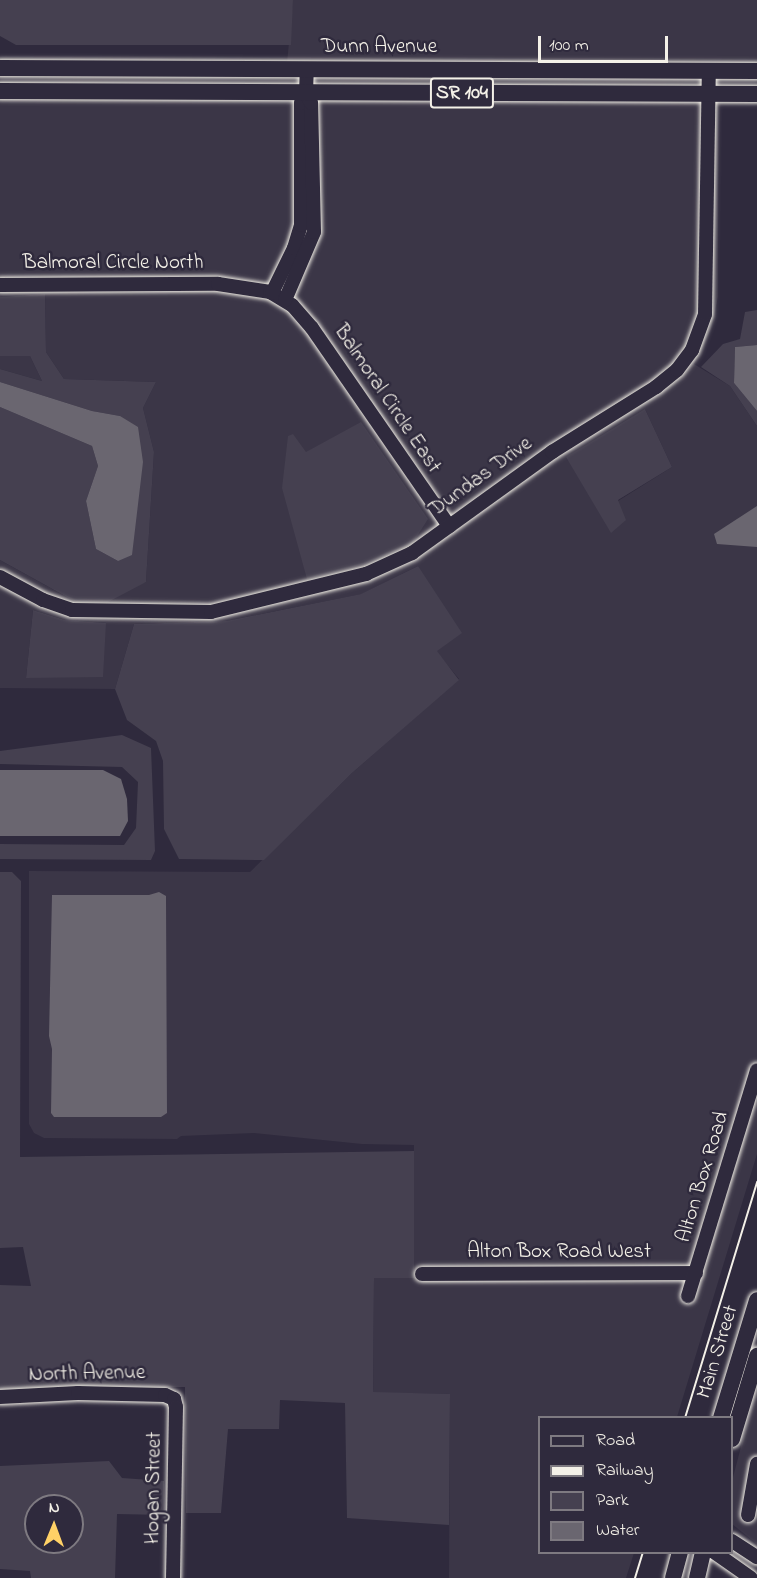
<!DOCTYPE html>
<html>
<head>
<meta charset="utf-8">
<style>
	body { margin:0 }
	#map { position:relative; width:757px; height:1578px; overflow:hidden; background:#2f2a3d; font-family:"Indie Flower",sans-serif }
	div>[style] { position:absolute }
	.built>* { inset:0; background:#3b3647 }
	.green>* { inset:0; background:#454050 }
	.water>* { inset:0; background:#6a6670 }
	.roads { filter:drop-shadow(0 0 2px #f4f1e8) drop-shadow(0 0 2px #f4f1e8) }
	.minor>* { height:14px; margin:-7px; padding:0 7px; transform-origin:7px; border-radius:7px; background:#2f2a3d }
	.major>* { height:16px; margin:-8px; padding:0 8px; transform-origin:8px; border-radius:8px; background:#2f2a3d }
	.rail>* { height:2px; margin:-1px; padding:0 1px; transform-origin:1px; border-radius:1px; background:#f4f1e8 }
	span { translate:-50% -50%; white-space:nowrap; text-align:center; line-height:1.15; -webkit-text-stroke:5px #2f2a3d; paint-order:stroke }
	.shield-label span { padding:2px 4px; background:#2f2a3d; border:2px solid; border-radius:4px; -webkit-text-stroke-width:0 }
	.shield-label { font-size:20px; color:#f4f1e8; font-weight:700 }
	.street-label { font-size:21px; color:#f4f1e8 }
	.legend { position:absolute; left:538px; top:1416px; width:195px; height:138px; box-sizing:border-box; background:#2f2a3d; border:2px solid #7e7a81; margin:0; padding:8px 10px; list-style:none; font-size:18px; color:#f4f1e8 }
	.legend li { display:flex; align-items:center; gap:12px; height:30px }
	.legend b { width:30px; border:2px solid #7e7a81 }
	.north { position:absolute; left:24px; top:1494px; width:60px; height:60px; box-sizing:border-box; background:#2f2a3d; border:2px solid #7e7a81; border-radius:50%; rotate:1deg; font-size:16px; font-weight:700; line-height:24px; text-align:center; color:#f4f1e8 }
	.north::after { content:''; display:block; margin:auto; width:21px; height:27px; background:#ffd166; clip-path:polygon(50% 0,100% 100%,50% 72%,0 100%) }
	.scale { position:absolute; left:538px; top:36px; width:130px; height:27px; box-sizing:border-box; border:3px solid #f4f1e8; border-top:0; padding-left:8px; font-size:18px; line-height:21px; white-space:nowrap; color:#f4f1e8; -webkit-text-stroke:4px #2f2a3d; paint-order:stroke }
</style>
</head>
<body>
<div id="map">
	<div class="built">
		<div style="clip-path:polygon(293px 0,757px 0,757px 65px,287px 63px)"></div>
		<div style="clip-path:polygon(evenodd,0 98px,718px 101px,718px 297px,711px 329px,694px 364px,730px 386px,757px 426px,757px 1154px,677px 1417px,540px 1418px,540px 1552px,634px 1553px,626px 1578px,449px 1578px,450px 1394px,373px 1393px,374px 1278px,414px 1278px,414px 1145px,362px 1144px,254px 1133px,181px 1136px,177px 1139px,44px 1138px,34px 1133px,29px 1124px,29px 871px,250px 872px,352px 773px,459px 679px,436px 651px,418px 566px,362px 594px,226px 621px,134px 624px,115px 689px,0 688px,0 560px,76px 602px,146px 582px,154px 452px,143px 408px,156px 382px,64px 379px,46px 352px,45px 294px,0 297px,0 98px,645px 409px,672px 467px,618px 501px,645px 409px,0 98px,33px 610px,65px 620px,106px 623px,26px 678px,33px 610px)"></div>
		<div style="clip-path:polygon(0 356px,30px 356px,42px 381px,0 369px)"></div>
		<div style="clip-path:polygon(757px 1386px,757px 1544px,732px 1524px,732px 1481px)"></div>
	</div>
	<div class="green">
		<div style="clip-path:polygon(0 0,293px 0,291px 45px,16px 45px,0 36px)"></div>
		<div style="clip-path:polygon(45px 294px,46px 352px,64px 379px,156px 382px,143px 408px,154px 452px,146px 582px,108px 602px,76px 602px,0 560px,0 407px,92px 446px,98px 466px,86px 501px,96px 549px,118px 561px,120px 416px,92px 411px,0 382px,0 369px,42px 381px,30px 356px,0 356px,0 297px)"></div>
		<div style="clip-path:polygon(757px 310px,757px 345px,735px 347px,734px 383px,757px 411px,757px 426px,730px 386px,701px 367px,723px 344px,740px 339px,745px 312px)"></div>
		<div style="clip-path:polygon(645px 409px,672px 467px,618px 500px,626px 520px,611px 533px,566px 457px)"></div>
		<div style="clip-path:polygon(361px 422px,428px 519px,412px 544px,364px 564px,307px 579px,282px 488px,288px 436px,293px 434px,306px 452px)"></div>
		<div style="clip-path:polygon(418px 566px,462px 633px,437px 651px,459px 680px,352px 773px,264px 860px,179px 859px,164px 829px,163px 761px,156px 741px,127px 720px,115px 689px,134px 624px,226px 621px,361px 594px)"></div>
		<div style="clip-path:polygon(33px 610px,65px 620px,106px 623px,103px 677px,26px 678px)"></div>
		<div style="clip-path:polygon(122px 735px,151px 748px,155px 851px,151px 860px,0 859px,0 844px,124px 845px,136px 828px,138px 782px,122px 767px,0 764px,0 751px)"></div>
		<div style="clip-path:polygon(0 872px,12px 872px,21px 881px,20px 1157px,414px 1151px,414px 1278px,374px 1278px,373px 1392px,450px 1394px,449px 1525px,347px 1518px,345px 1403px,280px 1400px,279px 1429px,228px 1429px,221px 1513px,186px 1513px,185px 1387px,0 1390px,0 1285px,31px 1286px,23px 1247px,0 1248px)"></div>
		<div style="clip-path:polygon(evenodd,109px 1461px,122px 1478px,164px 1481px,165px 1515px,117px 1514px,115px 1578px,31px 1578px,30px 1571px,0 1569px,0 1466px,109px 1461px,36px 1506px,72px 1506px,72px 1542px,36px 1542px,36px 1506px)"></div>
	</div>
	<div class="water">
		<div style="clip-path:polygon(757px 345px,757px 411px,734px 383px,735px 347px)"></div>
		<div style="clip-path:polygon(0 382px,92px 411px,120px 416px,138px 427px,143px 462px,132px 555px,118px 561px,96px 549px,86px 501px,98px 466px,92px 446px,0 407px)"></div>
		<div style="clip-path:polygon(757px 506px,757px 547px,717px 544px,714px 534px)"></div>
		<div style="clip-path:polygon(0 770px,103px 770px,121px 779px,127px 799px,128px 821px,120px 836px,0 836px)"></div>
		<div style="clip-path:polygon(159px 892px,166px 896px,167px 1113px,161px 1117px,54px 1117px,51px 1113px,52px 1049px,49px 1036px,52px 895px,149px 895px)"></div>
	</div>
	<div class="roads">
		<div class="minor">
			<div style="left:0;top:285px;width:218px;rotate:-0.3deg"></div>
			<div style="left:218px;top:284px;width:53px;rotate:8.7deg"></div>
			<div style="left:270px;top:292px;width:26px;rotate:31deg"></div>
			<div style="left:292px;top:305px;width:30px;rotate:49deg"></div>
			<div style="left:312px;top:328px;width:241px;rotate:55.3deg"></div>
			<div style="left:272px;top:293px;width:50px;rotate:-63.9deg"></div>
			<div style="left:294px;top:248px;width:24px;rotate:-73deg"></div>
			<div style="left:301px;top:225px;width:122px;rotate:-90deg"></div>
			<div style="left:301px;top:103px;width:11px;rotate:-63deg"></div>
			<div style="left:306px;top:93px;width:24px;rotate:-88deg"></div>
			<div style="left:285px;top:300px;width:74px;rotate:-66.9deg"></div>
			<div style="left:314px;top:232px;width:129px;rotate:-91.3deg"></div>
			<div style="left:311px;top:103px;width:11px;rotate:-117deg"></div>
			<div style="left:0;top:577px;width:49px;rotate:28.1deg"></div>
			<div style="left:43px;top:600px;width:31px;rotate:19deg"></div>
			<div style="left:72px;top:610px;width:139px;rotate:0.8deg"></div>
			<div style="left:211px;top:612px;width:160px;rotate:-13.8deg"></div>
			<div style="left:366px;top:574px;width:51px;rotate:-24.5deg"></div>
			<div style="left:412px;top:553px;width:173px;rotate:-35.8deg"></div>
			<div style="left:552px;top:452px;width:123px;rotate:-32deg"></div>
			<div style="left:656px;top:387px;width:27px;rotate:-39deg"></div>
			<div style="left:677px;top:370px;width:25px;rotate:-53deg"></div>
			<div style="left:692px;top:350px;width:38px;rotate:-70deg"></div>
			<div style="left:705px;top:314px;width:243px;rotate:-89.1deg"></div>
			<div style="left:422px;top:1274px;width:274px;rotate:-0.2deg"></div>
			<div style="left:688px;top:1296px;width:236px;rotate:-73deg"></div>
			<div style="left:0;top:1397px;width:78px;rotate:-2.9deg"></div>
			<div style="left:78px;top:1393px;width:87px;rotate:1.3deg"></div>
			<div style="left:165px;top:1395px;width:10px;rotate:24deg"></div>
			<div style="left:174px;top:1399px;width:8px;rotate:76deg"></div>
			<div style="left:176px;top:1407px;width:171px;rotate:91deg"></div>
			<div style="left:748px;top:1515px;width:52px;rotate:-80deg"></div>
			<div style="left:732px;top:1541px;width:30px;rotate:33deg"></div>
			<div style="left:714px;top:1552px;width:45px;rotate:35.1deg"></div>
		</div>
		<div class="major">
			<div style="left:0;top:68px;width:757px;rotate:0.23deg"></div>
			<div style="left:0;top:91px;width:757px;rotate:0.23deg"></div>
			<div style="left:721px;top:1418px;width:123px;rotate:-73deg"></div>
			<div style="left:732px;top:1439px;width:87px;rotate:-73.2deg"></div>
			<div style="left:673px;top:1578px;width:27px;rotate:-75deg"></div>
			<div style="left:697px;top:1578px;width:27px;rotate:-77deg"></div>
		</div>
	</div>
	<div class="rail">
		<div style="left:685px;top:1418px;width:247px;rotate:-73deg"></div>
		<div style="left:635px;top:1578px;width:27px;rotate:-73deg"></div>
	</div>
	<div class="shield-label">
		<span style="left:462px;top:93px">SR 104</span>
	</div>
	<div class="street-label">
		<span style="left:379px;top:47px">Dunn Avenue</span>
		<span style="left:113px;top:263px">Balmoral Circle North</span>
		<span style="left:387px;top:399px;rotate:56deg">Balmoral Circle East</span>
		<span style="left:481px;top:477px;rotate:-36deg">Dundas Drive</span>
		<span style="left:703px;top:1177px;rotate:-73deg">Alton Box Road</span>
		<span style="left:559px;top:1252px">Alton Box Road West</span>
		<span style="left:718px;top:1352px;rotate:-73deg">Main Street</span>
		<span style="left:87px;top:1374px;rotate:-1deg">North Avenue</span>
		<span style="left:154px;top:1488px;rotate:-89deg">Hogan Street</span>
	</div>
	<ul class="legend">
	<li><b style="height:8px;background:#2f2a3d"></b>Road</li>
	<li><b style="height:8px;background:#f4f1e8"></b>Railway</li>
	<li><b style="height:16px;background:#454050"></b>Park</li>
	<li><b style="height:16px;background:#6a6670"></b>Water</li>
	</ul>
	<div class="north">N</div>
	<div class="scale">100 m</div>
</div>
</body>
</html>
